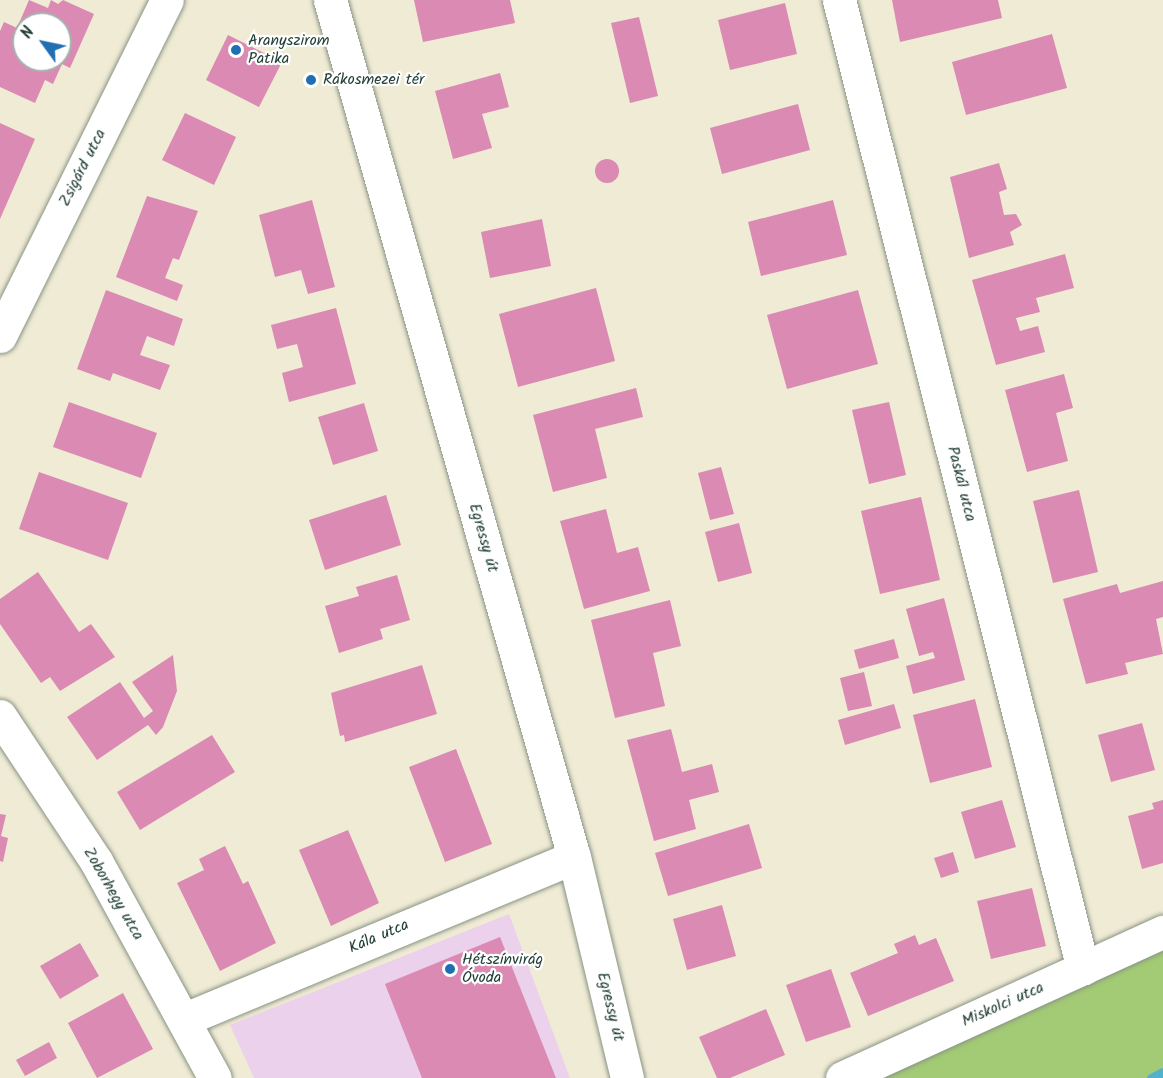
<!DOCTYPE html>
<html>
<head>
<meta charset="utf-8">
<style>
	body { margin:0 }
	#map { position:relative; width:1163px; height:1078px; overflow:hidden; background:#f0ebd5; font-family:Kalam,sans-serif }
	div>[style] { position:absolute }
	.built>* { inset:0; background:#ebd1eb }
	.green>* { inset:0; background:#a3ca75 }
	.stream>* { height:9px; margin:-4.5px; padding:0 4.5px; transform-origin:4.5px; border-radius:4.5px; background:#52b1d1 }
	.building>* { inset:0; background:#da8ab3 }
	.round { border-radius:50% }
	.roads { filter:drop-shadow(0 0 2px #889484) drop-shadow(0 0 2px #889484) }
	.minor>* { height:33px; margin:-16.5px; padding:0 16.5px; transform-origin:16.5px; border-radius:16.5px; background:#fff }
	.tertiary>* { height:33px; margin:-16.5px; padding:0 16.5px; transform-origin:16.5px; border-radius:16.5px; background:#fff }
	.dots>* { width:16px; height:16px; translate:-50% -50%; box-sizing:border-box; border:3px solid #fff; border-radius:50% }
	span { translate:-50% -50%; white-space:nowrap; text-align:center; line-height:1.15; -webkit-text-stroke:4.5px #fff; paint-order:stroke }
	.poi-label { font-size:16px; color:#1f3d34 }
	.left { translate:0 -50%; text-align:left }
	.street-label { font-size:16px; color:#1f3d34 }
	.north { position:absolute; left:12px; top:12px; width:60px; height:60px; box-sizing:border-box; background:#fff; border:2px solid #a5b1ae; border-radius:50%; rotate:303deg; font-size:16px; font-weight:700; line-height:24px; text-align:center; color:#1f3d34 }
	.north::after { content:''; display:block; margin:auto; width:21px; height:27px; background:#1f6fb2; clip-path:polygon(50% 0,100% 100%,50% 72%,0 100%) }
</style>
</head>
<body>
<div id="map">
	<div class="built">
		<div style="clip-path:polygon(509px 914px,570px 1078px,254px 1078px,230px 1025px)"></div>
	</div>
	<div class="green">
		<div style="clip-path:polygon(1163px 949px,1163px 1078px,878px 1078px)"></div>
	</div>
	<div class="stream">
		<div style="left:1151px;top:1078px;width:13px;rotate:-27deg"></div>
	</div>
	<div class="building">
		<div style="clip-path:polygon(evenodd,29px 0,48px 8px,51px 0,58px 4px,63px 0,94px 14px,70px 68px,62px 64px,53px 84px,45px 80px,35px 103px,0 87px,0 31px,4px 22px,17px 28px,29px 0,24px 24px,60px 24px,60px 60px,24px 60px,24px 24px)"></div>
		<div style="clip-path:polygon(414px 0,510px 0,515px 23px,423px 42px)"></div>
		<div style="clip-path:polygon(892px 0,998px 0,1002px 18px,900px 42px)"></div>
		<div style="clip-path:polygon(785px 3px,797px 54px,730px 70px,718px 20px)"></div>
		<div style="clip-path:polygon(639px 17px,658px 96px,630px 103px,611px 23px)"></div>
		<div style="clip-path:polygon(1052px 34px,1067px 88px,966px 115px,952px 62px)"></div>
		<div style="clip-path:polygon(228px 35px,282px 62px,259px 107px,206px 80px)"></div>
		<div style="clip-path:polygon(500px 73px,509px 107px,482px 114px,492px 148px,453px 159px,435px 91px)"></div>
		<div style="clip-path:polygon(798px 104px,810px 150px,722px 174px,710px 128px)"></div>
		<div style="clip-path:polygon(185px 113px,236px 137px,214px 185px,162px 160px)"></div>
		<div style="clip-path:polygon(0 123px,35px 139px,0 219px)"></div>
		<div class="round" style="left:595px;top:159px;width:24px;height:24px"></div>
		<div style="clip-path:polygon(999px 163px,1007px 189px,999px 192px,1004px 215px,1016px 214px,1022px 225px,1010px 232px,1014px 245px,969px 258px,950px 177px)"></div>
		<div style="clip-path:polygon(147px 196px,198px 211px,179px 260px,173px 258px,165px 278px,183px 285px,177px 301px,116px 277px)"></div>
		<div style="clip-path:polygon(312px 200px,335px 287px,308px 294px,301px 270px,275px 277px,259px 215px)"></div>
		<div style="clip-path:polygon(833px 200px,847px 255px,761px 276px,748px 222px)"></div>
		<div style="clip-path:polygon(542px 219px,551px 266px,490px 278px,481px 232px)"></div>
		<div style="clip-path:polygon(1065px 254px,1074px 288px,1036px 298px,1040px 312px,1016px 318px,1020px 331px,1038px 326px,1045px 352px,996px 365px,972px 280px)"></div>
		<div style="clip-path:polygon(596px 288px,615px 361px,518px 387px,499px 314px)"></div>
		<div style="clip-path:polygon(106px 290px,183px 319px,174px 346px,147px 336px,140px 355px,170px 365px,160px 390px,113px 373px,110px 381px,77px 369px)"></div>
		<div style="clip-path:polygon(858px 290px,878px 364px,787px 389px,767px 315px)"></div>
		<div style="clip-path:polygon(336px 308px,356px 384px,289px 402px,282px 373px,303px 367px,297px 344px,277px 349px,271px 325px)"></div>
		<div style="clip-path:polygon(1064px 374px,1073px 408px,1056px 413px,1068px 461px,1027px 472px,1005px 390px)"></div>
		<div style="clip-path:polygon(636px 388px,643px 417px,595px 429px,607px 478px,553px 492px,533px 415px)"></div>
		<div style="clip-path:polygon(69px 402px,157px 433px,141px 478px,53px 447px)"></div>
		<div style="clip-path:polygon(889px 402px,906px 475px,869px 484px,852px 410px)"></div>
		<div style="clip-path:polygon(364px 403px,378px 451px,333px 465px,318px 417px)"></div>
		<div style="clip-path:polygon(721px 467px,734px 514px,710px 520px,698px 473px)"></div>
		<div style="clip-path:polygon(39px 472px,128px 503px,108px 560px,19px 529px)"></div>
		<div style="clip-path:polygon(1079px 490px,1098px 572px,1053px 583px,1033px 501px)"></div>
		<div style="clip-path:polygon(386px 495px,401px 545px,325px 570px,309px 520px)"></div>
		<div style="clip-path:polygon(921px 497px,940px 580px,880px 594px,861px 511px)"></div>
		<div style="clip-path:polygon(606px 509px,617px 553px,638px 547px,650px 591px,584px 609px,560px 521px)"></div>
		<div style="clip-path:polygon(739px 523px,752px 573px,718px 582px,705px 532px)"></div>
		<div style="clip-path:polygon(38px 572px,79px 632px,91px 624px,115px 657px,60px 691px,50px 677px,41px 683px,0 624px,0 599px)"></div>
		<div style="clip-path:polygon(397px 575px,410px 620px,380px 629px,383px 639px,339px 653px,325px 606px,359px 596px,356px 587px)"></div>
		<div style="clip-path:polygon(1163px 581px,1163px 617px,1156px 619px,1163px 654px,1125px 663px,1128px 674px,1086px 684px,1063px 599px,1117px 584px,1120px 593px)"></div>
		<div style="clip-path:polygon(944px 598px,965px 680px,913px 694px,906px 666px,935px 658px,933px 652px,919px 656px,906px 609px)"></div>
		<div style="clip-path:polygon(670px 600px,681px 646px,653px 653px,665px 706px,615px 718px,591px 620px)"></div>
		<div style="clip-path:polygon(894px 639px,899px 658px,859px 669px,854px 650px)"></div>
		<div style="clip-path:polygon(173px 655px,177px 691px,163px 727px,156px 735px,148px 725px,97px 760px,67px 717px,120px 682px,144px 718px,153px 711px,132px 682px)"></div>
		<div style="clip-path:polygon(422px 665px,437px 714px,345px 742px,344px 735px,340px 736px,331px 693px)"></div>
		<div style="clip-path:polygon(864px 672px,872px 706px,848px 711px,840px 678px)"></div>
		<div style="clip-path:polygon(975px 699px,992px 767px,930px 783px,913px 715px)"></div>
		<div style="clip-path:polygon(894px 704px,901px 728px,845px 745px,838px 720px)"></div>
		<div style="clip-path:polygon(1142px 723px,1155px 770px,1111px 782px,1098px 735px)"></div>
		<div style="clip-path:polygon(671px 729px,682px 772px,712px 764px,719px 792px,689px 800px,696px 829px,654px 841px,627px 740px)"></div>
		<div style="clip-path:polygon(212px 735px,235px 772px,140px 830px,117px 792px)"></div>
		<div style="clip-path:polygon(456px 749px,492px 844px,445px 862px,409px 767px)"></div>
		<div style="clip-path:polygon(1002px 800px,1016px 847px,975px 859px,961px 812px)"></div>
		<div style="clip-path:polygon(1163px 800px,1163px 863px,1142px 869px,1128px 816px,1154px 809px,1152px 803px)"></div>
		<div style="clip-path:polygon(0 814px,6px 815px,1px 836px,8px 838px,3px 862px,0 861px)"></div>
		<div style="clip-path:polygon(749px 824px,762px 868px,668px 896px,655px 853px)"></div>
		<div style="clip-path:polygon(348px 830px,379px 903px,331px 926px,299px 850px)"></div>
		<div style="clip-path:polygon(225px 846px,243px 884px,248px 881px,276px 943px,220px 971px,177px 883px,204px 870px,199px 859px)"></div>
		<div style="clip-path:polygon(953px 852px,959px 872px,941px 878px,934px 858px)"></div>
		<div style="clip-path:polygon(1032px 888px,1046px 946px,991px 959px,977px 901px)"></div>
		<div style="clip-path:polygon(722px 905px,736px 956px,687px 970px,673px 919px)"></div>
		<div style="clip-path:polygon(915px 935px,919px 945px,936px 938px,954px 981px,868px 1016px,850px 973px,898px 953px,894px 944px)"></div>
		<div style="clip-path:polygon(500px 937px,556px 1078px,422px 1078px,385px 984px)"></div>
		<div style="clip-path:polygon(80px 943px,99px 976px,60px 999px,40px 966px)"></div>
		<div style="clip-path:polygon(831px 969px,851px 1027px,806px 1042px,786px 985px)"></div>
		<div style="clip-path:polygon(123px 993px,153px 1049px,97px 1078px,68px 1023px)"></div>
		<div style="clip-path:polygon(766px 1009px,785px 1055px,730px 1078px,717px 1078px,699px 1037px)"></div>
		<div style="clip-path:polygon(49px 1042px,57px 1058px,25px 1076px,16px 1060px)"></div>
	</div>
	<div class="roads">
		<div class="minor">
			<div style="left:839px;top:0;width:999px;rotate:75.87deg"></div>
			<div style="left:0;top:336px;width:375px;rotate:-63.6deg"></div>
			<div style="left:0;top:716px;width:174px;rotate:56.5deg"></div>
			<div style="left:96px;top:861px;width:247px;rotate:61.3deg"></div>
			<div style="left:185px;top:1019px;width:421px;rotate:-22.6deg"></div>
		</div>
		<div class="tertiary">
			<div style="left:330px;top:0;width:891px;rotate:74.11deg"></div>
			<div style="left:574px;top:857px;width:227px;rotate:76.5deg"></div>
			<div style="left:842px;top:1078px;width:353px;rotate:-24.5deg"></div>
		</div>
	</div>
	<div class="dots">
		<div style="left:236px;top:50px;background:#1f6fb2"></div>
		<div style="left:311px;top:80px;background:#1f6fb2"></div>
		<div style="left:450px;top:969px;background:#1f6fb2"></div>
	</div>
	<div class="poi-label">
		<span class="left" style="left:248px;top:50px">Aranyszirom<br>Patika</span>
		<span class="left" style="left:323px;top:80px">Rákosmezei tér</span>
		<span class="left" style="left:462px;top:969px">Hétszínvirág<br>Óvoda</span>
	</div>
	<div class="street-label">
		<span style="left:83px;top:168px;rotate:-63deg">Zsigárd utca</span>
		<span style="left:961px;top:484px;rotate:76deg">Paskál utca</span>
		<span style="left:483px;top:538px;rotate:74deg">Egressy út</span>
		<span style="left:113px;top:894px;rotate:60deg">Zoborhegy utca</span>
		<span style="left:379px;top:937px;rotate:-23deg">Kála utca</span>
		<span style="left:1003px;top:1005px;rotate:-24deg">Miskolci utca</span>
		<span style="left:610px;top:1007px;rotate:76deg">Egressy út</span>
	</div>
	<div class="north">N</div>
</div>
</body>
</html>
